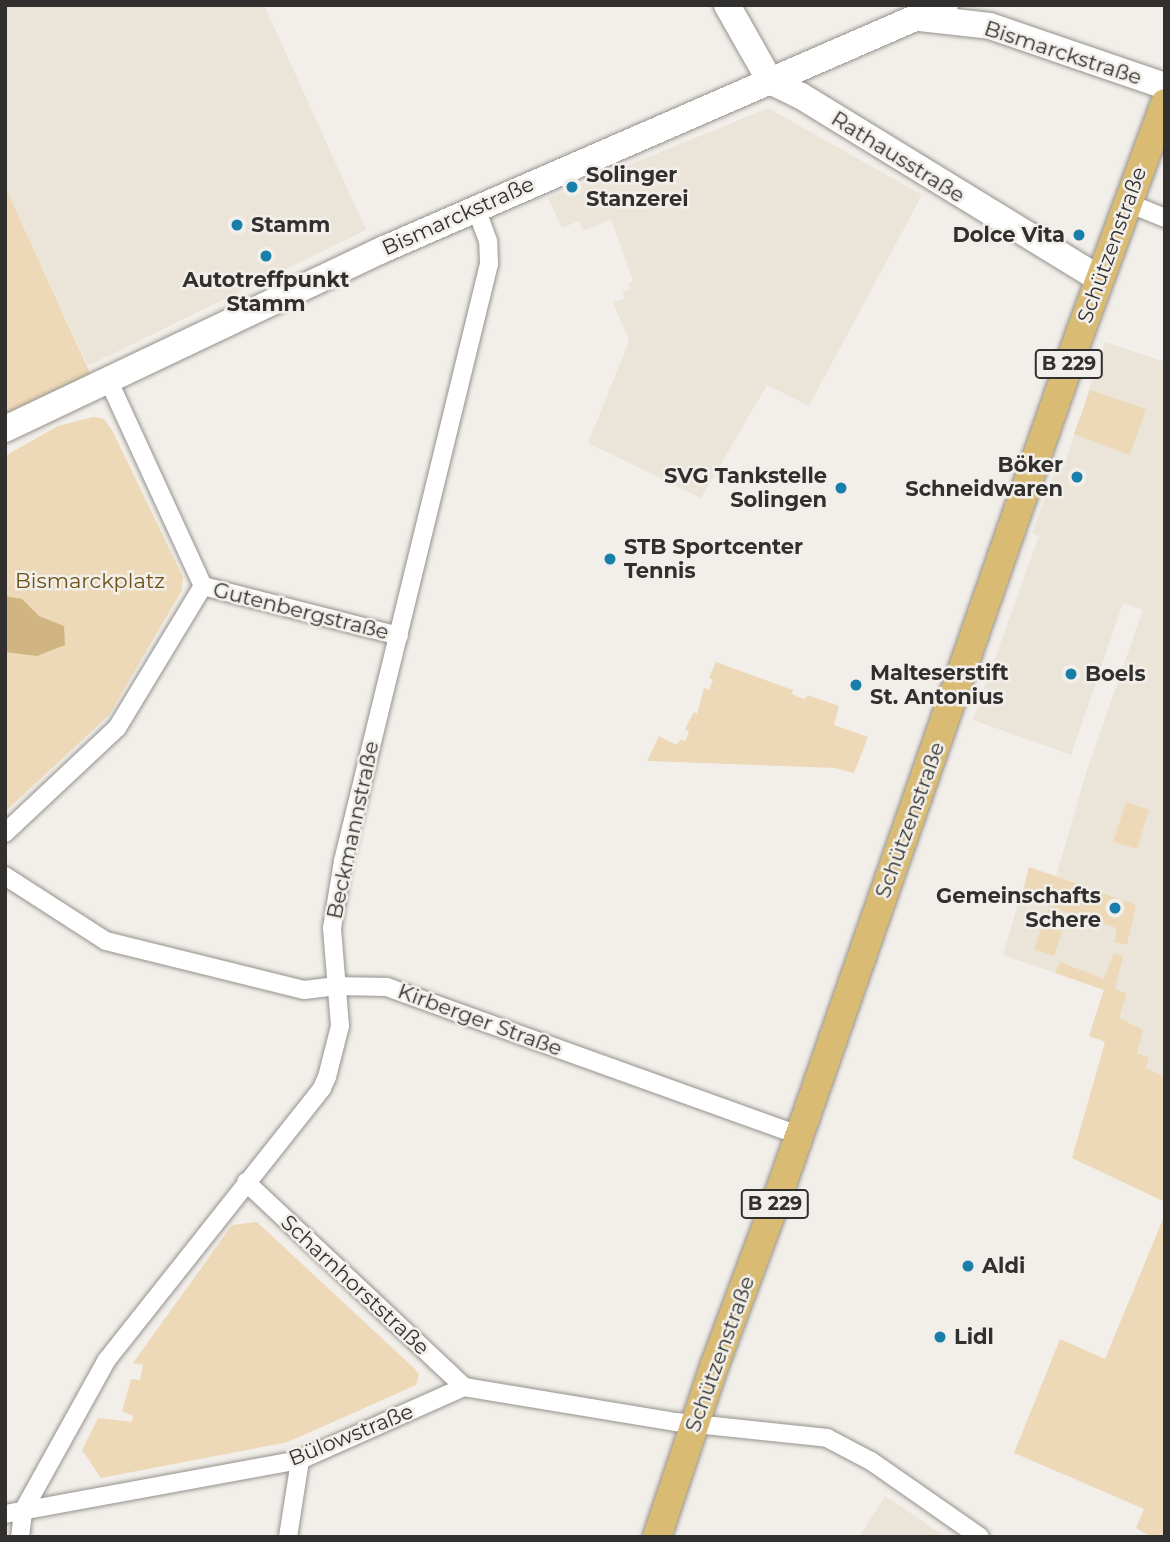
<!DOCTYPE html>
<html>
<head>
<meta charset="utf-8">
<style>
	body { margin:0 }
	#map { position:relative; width:1170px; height:1542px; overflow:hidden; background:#f2efea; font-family:Montserrat,sans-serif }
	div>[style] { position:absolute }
	.built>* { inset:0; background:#ebe4d9 }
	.green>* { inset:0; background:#edd9b7 }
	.water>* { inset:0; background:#d0b482 }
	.roads { filter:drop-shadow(0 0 2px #95928d) drop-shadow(0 0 2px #95928d) }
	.street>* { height:18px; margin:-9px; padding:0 9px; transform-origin:9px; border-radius:9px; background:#fff }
	.secondary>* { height:26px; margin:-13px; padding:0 13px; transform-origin:13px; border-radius:13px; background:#fff }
	.primary>* { height:28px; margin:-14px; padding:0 14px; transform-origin:14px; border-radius:14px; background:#d9bb74 }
	.dots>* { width:19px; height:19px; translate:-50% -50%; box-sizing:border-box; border:4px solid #f2efea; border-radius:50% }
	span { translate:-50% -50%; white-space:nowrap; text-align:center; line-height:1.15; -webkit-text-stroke:5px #f2efea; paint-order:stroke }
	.shield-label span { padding:2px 5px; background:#f2efea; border:2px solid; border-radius:5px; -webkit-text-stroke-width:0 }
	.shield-label { font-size:19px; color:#31302e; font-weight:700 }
	.street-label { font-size:21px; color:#31302e }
	.poi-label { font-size:21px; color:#31302e; font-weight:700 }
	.left { translate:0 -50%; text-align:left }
	.right { translate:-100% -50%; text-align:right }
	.park-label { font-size:21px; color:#6d5115 }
	.frame { position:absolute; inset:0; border:7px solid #31302e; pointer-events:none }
</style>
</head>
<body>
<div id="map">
	<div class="built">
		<div style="clip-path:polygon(5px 5px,264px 5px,366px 230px,88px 366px,5px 186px)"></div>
		<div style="clip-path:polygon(768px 108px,922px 195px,809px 406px,767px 385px,701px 498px,588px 443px,629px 341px,613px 302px,624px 299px,623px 292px,630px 289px,629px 283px,633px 281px,611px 219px,583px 231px,579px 221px,562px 228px,548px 198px)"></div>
		<div style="clip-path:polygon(1105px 342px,1165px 362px,1165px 1077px,1145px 1068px,1149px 1056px,1089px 1036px,1104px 989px,1003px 955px,1029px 867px,1056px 876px,1087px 770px,1143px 610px,1123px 603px,1071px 755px,973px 720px,1039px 536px,1032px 533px,1054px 474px,1058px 475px,1064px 466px)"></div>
		<div style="clip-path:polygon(885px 1496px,912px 1514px,945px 1537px,859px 1537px)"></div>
	</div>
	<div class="green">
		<div style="clip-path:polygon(5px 186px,91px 375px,5px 418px)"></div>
		<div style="clip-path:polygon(1090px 390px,1146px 409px,1130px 455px,1074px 434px)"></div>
		<div style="clip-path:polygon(93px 417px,104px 419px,112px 430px,183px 577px,182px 590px,109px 715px,5px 812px,5px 456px,58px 426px)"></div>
		<div style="clip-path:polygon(716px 662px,793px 690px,792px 694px,798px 697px,805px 699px,807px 695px,839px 706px,834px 725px,868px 737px,854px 773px,835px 768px,647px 761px,659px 736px,677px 745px,681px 739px,685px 741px,689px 732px,685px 729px,694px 712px,697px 714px,704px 688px,709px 690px,713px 680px,709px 678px)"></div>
		<div style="clip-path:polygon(1126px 802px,1149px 810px,1137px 849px,1113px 842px)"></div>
		<div style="clip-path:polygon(1029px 867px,1136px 905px,1127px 945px,1114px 942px,1117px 928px,1089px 920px,1077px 924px,1071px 914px,1022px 897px)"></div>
		<div style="clip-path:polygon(1048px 909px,1067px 916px,1054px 956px,1034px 949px)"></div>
		<div style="clip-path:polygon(1114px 953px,1123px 956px,1115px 989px,1127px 993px,1119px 1018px,1143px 1030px,1137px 1053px,1149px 1057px,1146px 1068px,1165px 1077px,1165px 1202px,1072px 1158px,1105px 1042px,1089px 1036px,1104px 990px,1055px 973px,1060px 962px,1104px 979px)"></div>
		<div style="clip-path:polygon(1165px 1214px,1165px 1533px,1163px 1537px,1151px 1537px,1136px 1528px,1144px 1509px,1014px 1453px,1060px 1339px,1105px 1359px)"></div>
		<div style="clip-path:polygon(257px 1222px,415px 1369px,419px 1375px,416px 1385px,288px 1442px,101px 1478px,82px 1450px,98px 1418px,132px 1422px,133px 1416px,122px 1411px,131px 1379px,140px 1380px,143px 1365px,133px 1363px,232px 1225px)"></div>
	</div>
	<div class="water">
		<div style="clip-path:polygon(5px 596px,22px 599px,39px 616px,64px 626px,65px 645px,37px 656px,5px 652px)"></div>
	</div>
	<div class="roads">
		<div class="street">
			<div style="left:1128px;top:203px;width:40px;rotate:22deg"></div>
			<div style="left:203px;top:586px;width:202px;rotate:14.3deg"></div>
			<div style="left:5px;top:833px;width:154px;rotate:-43.2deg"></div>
			<div style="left:117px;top:728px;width:166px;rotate:-58.8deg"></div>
			<div style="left:203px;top:586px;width:228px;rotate:-114.7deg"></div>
			<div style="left:5px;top:876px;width:120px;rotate:32.8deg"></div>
			<div style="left:106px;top:941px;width:204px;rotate:13.9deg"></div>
			<div style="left:304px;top:990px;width:31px;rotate:-7deg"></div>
			<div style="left:335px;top:986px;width:52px;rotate:1.1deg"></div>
			<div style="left:387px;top:987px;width:437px;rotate:19.8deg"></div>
			<div style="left:246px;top:1182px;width:299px;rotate:43.2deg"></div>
			<div style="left:5px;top:1514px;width:300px;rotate:-10.4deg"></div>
			<div style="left:300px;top:1460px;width:180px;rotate:-24deg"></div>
			<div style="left:464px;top:1387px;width:215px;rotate:9.4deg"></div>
			<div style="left:676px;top:1422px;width:152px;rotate:6deg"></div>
			<div style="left:827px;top:1438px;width:50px;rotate:27.6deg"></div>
			<div style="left:871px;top:1461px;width:133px;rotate:34.9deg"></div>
			<div style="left:20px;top:1537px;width:26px;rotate:-83deg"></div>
			<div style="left:23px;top:1511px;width:171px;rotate:-61deg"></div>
			<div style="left:106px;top:1361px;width:348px;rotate:-51.6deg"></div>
			<div style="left:322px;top:1088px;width:12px;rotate:-66deg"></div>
			<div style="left:327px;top:1077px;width:53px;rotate:-75.7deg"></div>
			<div style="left:340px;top:1026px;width:98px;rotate:-94.7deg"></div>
			<div style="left:332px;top:928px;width:68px;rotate:-80.7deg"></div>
			<div style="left:343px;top:861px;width:615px;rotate:-76.26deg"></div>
			<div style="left:489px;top:264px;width:23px;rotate:-92deg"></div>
			<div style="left:488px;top:241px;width:35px;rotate:-110deg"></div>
			<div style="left:288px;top:1537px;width:78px;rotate:-81.1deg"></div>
		</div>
		<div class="secondary">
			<div style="left:727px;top:5px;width:87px;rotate:60.5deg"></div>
			<div style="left:770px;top:81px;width:34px;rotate:26deg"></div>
			<div style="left:801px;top:96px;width:351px;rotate:31.5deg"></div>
			<div style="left:920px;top:18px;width:70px;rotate:6.5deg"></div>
			<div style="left:990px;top:26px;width:185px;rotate:18.9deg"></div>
			<div style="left:5px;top:429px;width:417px;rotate:-25.4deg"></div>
			<div style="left:382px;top:250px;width:614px;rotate:-23.52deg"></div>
		</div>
		<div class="primary">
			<div style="left:657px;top:1537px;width:182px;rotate:-71.5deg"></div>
			<div style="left:715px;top:1364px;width:194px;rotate:-69.5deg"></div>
			<div style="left:783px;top:1182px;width:899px;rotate:-70.72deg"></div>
			<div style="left:1080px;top:333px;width:245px;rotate:-69.7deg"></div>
		</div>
	</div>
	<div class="dots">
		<div style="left:572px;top:187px;background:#177fa9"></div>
		<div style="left:237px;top:225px;background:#177fa9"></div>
		<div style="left:1079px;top:235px;background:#177fa9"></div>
		<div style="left:266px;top:256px;background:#177fa9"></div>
		<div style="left:1077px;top:477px;background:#177fa9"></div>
		<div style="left:841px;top:488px;background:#177fa9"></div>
		<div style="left:610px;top:559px;background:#177fa9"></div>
		<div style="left:1071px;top:674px;background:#177fa9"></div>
		<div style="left:856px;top:685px;background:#177fa9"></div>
		<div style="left:1115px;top:908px;background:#177fa9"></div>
		<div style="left:968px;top:1266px;background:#177fa9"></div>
		<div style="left:940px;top:1337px;background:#177fa9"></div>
	</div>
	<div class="shield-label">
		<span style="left:1069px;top:364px">B 229</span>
		<span style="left:775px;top:1204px">B 229</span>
	</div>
	<div class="street-label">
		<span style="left:1063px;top:53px;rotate:18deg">Bismarckstraße</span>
		<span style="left:898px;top:157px;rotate:32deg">Rathausstraße</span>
		<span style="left:458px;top:216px;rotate:-24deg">Bismarckstraße</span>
		<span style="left:1112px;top:245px;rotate:-70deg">Schützenstraße</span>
		<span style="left:301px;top:611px;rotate:14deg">Gutenbergstraße</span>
		<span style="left:910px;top:820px;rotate:-70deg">Schützenstraße</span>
		<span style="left:353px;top:830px;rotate:-78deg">Beckmannstraße</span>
		<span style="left:480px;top:1020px;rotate:20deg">Kirberger Straße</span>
		<span style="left:355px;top:1285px;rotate:43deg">Scharnhorststraße</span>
		<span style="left:720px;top:1354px;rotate:-70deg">Schützenstraße</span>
		<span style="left:351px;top:1435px;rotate:-22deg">Bülowstraße</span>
	</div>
	<div class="poi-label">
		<span class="left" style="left:586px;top:187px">Solinger<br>Stanzerei</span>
		<span class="left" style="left:251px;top:225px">Stamm</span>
		<span class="right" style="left:1065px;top:235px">Dolce Vita</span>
		<span style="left:266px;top:292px">Autotreffpunkt<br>Stamm</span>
		<span class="right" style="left:1063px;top:477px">Böker<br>Schneidwaren</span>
		<span class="right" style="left:827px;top:488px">SVG Tankstelle<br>Solingen</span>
		<span class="left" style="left:624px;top:559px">STB Sportcenter<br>Tennis</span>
		<span class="left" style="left:870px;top:685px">Malteserstift<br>St. Antonius</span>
		<span class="left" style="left:1085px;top:674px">Boels</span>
		<span class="right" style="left:1101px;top:908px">Gemeinschafts<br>Schere</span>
		<span class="left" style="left:982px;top:1266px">Aldi</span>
		<span class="left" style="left:954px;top:1337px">Lidl</span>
	</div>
	<div class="park-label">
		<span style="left:90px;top:581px">Bismarckplatz</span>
	</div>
	<div class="frame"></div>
</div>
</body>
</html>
